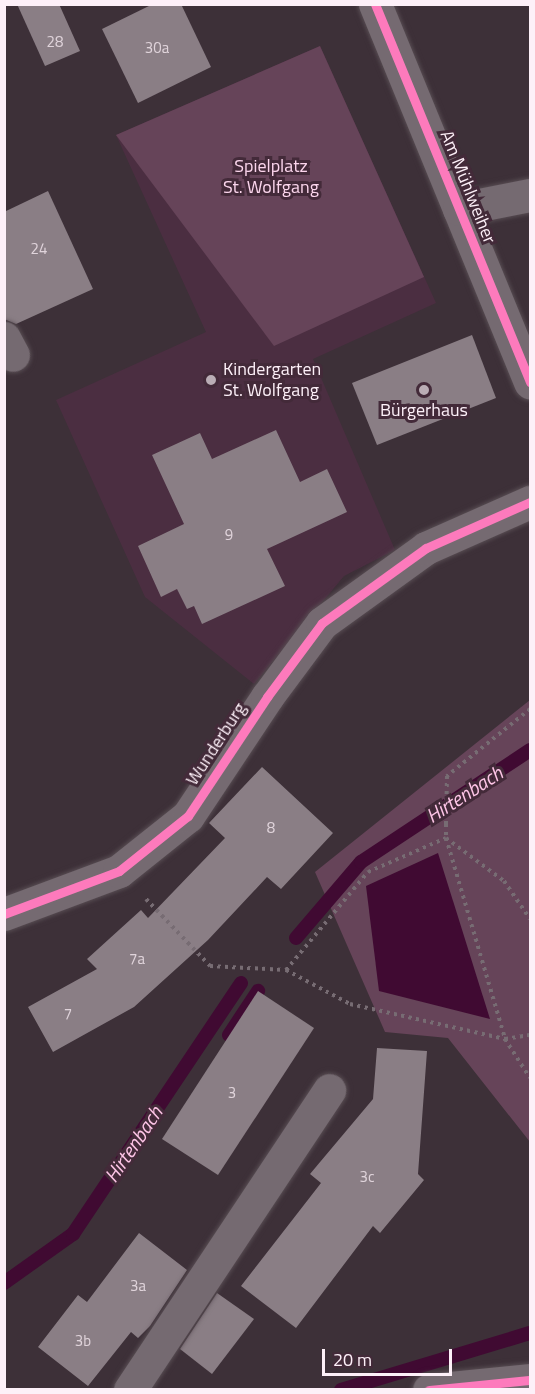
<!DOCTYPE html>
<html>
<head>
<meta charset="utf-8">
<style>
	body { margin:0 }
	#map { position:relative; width:535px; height:1394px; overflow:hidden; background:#3d3038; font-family:"Titillium Web",sans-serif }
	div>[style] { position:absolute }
	.built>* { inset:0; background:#4b2e41 }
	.green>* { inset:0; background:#664459 }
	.water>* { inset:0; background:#400a32 }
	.stream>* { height:14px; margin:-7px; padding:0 7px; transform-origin:7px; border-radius:7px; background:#400a32 }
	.building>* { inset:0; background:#8a7e85 }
	.path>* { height:4px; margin-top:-2px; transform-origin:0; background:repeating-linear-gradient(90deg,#776c73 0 3px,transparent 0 7.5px) }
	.roads { filter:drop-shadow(0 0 2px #574c52) drop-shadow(0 0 2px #574c52) }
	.minor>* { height:33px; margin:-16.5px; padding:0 16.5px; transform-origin:16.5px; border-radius:16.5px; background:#756a71 }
	.cycleway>* { height:9px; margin:-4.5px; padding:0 4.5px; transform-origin:4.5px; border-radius:4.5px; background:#fd7abc }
	.dots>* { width:16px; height:16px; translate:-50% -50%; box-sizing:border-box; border:3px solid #432a39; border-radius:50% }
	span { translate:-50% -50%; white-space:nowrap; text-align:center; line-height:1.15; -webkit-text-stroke:6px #432a39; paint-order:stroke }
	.number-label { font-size:15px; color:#e0d4db }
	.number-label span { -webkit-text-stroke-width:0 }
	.park-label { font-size:18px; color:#fcd6ed }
	.street-label { font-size:18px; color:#fdf0f8 }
	.poi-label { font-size:18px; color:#fdf0f8 }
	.left { translate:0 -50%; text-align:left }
	.water-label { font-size:20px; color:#fec5e7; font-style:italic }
	.frame { position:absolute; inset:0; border:6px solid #fdf0f8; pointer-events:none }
	.scale { position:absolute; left:322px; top:1349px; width:130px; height:27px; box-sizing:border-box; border:3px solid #fdf0f8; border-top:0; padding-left:8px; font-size:18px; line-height:21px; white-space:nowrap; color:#fdf0f8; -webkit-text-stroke:4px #432a39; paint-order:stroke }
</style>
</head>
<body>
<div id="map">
	<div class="built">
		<div style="clip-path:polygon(320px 46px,436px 303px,313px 359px,395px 550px,344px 576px,254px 684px,145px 597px,56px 400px,206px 332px,116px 135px)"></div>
	</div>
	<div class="green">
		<div style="clip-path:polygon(320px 46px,424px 277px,274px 346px,116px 135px)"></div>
		<div style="clip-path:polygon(530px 700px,530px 1142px,448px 1038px,385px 1032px,315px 872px)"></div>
	</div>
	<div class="water">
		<div style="clip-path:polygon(438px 853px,490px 1019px,379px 991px,366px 886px)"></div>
	</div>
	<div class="stream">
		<div style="left:296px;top:938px;width:100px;rotate:-49.5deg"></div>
		<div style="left:361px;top:862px;width:203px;rotate:-33.5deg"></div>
		<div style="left:229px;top:1035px;width:53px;rotate:-56.6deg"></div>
		<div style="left:4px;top:1283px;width:85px;rotate:-35.4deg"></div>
		<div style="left:73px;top:1234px;width:302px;rotate:-56.2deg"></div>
		<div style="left:341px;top:1390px;width:197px;rotate:-16.8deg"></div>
	</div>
	<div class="building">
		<div style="clip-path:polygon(17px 4px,59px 4px,80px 51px,45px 66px)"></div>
		<div style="clip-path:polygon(153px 4px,181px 4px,211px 67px,138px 103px,102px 29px)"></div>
		<div style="clip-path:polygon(48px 191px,93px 289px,16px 324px,4px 319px,4px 212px)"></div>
		<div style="clip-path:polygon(472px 335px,496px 398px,377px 445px,352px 383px)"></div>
		<div style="clip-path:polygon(276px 430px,300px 482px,327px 469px,347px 512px,267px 549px,285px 586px,202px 624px,194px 606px,187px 609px,177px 589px,161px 597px,138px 546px,184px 524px,152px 455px,200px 433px,212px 459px)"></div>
		<div style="clip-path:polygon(262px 767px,333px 833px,281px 889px,267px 877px,208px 940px,134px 1007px,53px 1052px,28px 1007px,97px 969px,87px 959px,141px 910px,148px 918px,225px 838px,209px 823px)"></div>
		<div style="clip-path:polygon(258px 991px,314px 1028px,218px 1175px,162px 1139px)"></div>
		<div style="clip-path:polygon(377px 1048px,427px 1051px,418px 1174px,424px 1180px,380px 1233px,373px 1226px,296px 1328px,241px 1286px,321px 1183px,310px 1174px,373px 1099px)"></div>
		<div style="clip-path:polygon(139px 1233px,187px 1270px,150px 1326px,138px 1338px,131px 1332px,88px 1386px,38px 1347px,78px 1295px,87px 1302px)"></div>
		<div style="clip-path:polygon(217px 1293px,254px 1319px,212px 1374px,180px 1349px)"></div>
	</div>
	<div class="path">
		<div style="left:530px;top:709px;width:107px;rotate:141.1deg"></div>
		<div style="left:447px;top:776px;width:48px;rotate:91.2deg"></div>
		<div style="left:446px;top:824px;width:14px;rotate:90deg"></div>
		<div style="left:446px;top:838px;width:209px;rotate:73.6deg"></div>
		<div style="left:505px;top:1039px;width:25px;rotate:-9deg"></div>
		<div style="left:146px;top:899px;width:93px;rotate:46.3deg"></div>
		<div style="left:210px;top:966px;width:76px;rotate:3deg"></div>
		<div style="left:286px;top:970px;width:72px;rotate:28deg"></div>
		<div style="left:350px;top:1004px;width:159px;rotate:12.7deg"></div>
		<div style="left:505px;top:1039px;width:46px;rotate:57.3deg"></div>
		<div style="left:286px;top:970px;width:128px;rotate:-50.1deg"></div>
		<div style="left:368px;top:872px;width:85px;rotate:-23.6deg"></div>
		<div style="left:446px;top:838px;width:72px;rotate:36.6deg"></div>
		<div style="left:504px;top:881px;width:46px;rotate:55.6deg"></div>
	</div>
	<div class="roads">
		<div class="minor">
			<div style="left:375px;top:4px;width:409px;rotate:67.7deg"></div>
			<div style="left:459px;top:209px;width:72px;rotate:-11.2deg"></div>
			<div style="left:4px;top:338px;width:19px;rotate:62deg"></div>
			<div style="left:4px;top:914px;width:123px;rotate:-20.5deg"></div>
			<div style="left:119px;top:871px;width:88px;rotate:-38.6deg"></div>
			<div style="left:188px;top:816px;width:143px;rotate:-56.4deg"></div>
			<div style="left:267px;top:697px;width:92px;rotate:-53.4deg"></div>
			<div style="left:322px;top:623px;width:128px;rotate:-35.8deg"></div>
			<div style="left:426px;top:548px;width:114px;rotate:-23.9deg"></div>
			<div style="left:130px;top:1390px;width:360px;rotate:-56.4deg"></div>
			<div style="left:429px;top:1390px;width:101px;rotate:-5.7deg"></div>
		</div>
	</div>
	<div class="cycleway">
		<div style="left:375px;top:4px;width:409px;rotate:67.7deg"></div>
		<div style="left:4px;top:914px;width:123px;rotate:-20.5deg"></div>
		<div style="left:119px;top:871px;width:88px;rotate:-38.6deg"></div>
		<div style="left:188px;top:816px;width:143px;rotate:-56.4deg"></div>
		<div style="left:267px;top:697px;width:92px;rotate:-53.4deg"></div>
		<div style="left:322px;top:623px;width:128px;rotate:-35.8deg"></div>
		<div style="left:426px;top:548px;width:114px;rotate:-23.9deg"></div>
		<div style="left:429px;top:1390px;width:101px;rotate:-5.7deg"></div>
	</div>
	<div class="dots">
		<div style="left:211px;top:380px;background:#baadb5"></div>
		<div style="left:424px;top:390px;background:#baadb5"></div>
	</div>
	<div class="number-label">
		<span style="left:55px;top:42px">28</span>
		<span style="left:157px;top:48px">30a</span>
		<span style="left:39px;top:249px">24</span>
		<span style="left:229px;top:535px">9</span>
		<span style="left:271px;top:828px">8</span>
		<span style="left:137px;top:959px">7a</span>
		<span style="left:68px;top:1014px">7</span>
		<span style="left:232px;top:1093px">3</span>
		<span style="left:367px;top:1177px">3c</span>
		<span style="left:138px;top:1286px">3a</span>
		<span style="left:83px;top:1341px">3b</span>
	</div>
	<div class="park-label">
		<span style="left:271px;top:177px">Spielplatz<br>St. Wolfgang</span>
	</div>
	<div class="street-label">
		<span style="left:468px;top:187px;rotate:68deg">Am Mühlweiher</span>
		<span style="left:216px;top:744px;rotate:-57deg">Wunderburg</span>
	</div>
	<div class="poi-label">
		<span class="left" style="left:223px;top:380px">Kindergarten<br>St. Wolfgang</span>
		<span style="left:424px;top:410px">Bürgerhaus</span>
	</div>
	<div class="water-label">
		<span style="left:464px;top:794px;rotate:-33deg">Hirtenbach</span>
		<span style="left:133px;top:1144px;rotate:-56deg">Hirtenbach</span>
	</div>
	<div class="frame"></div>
	<div class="scale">20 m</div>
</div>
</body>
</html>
